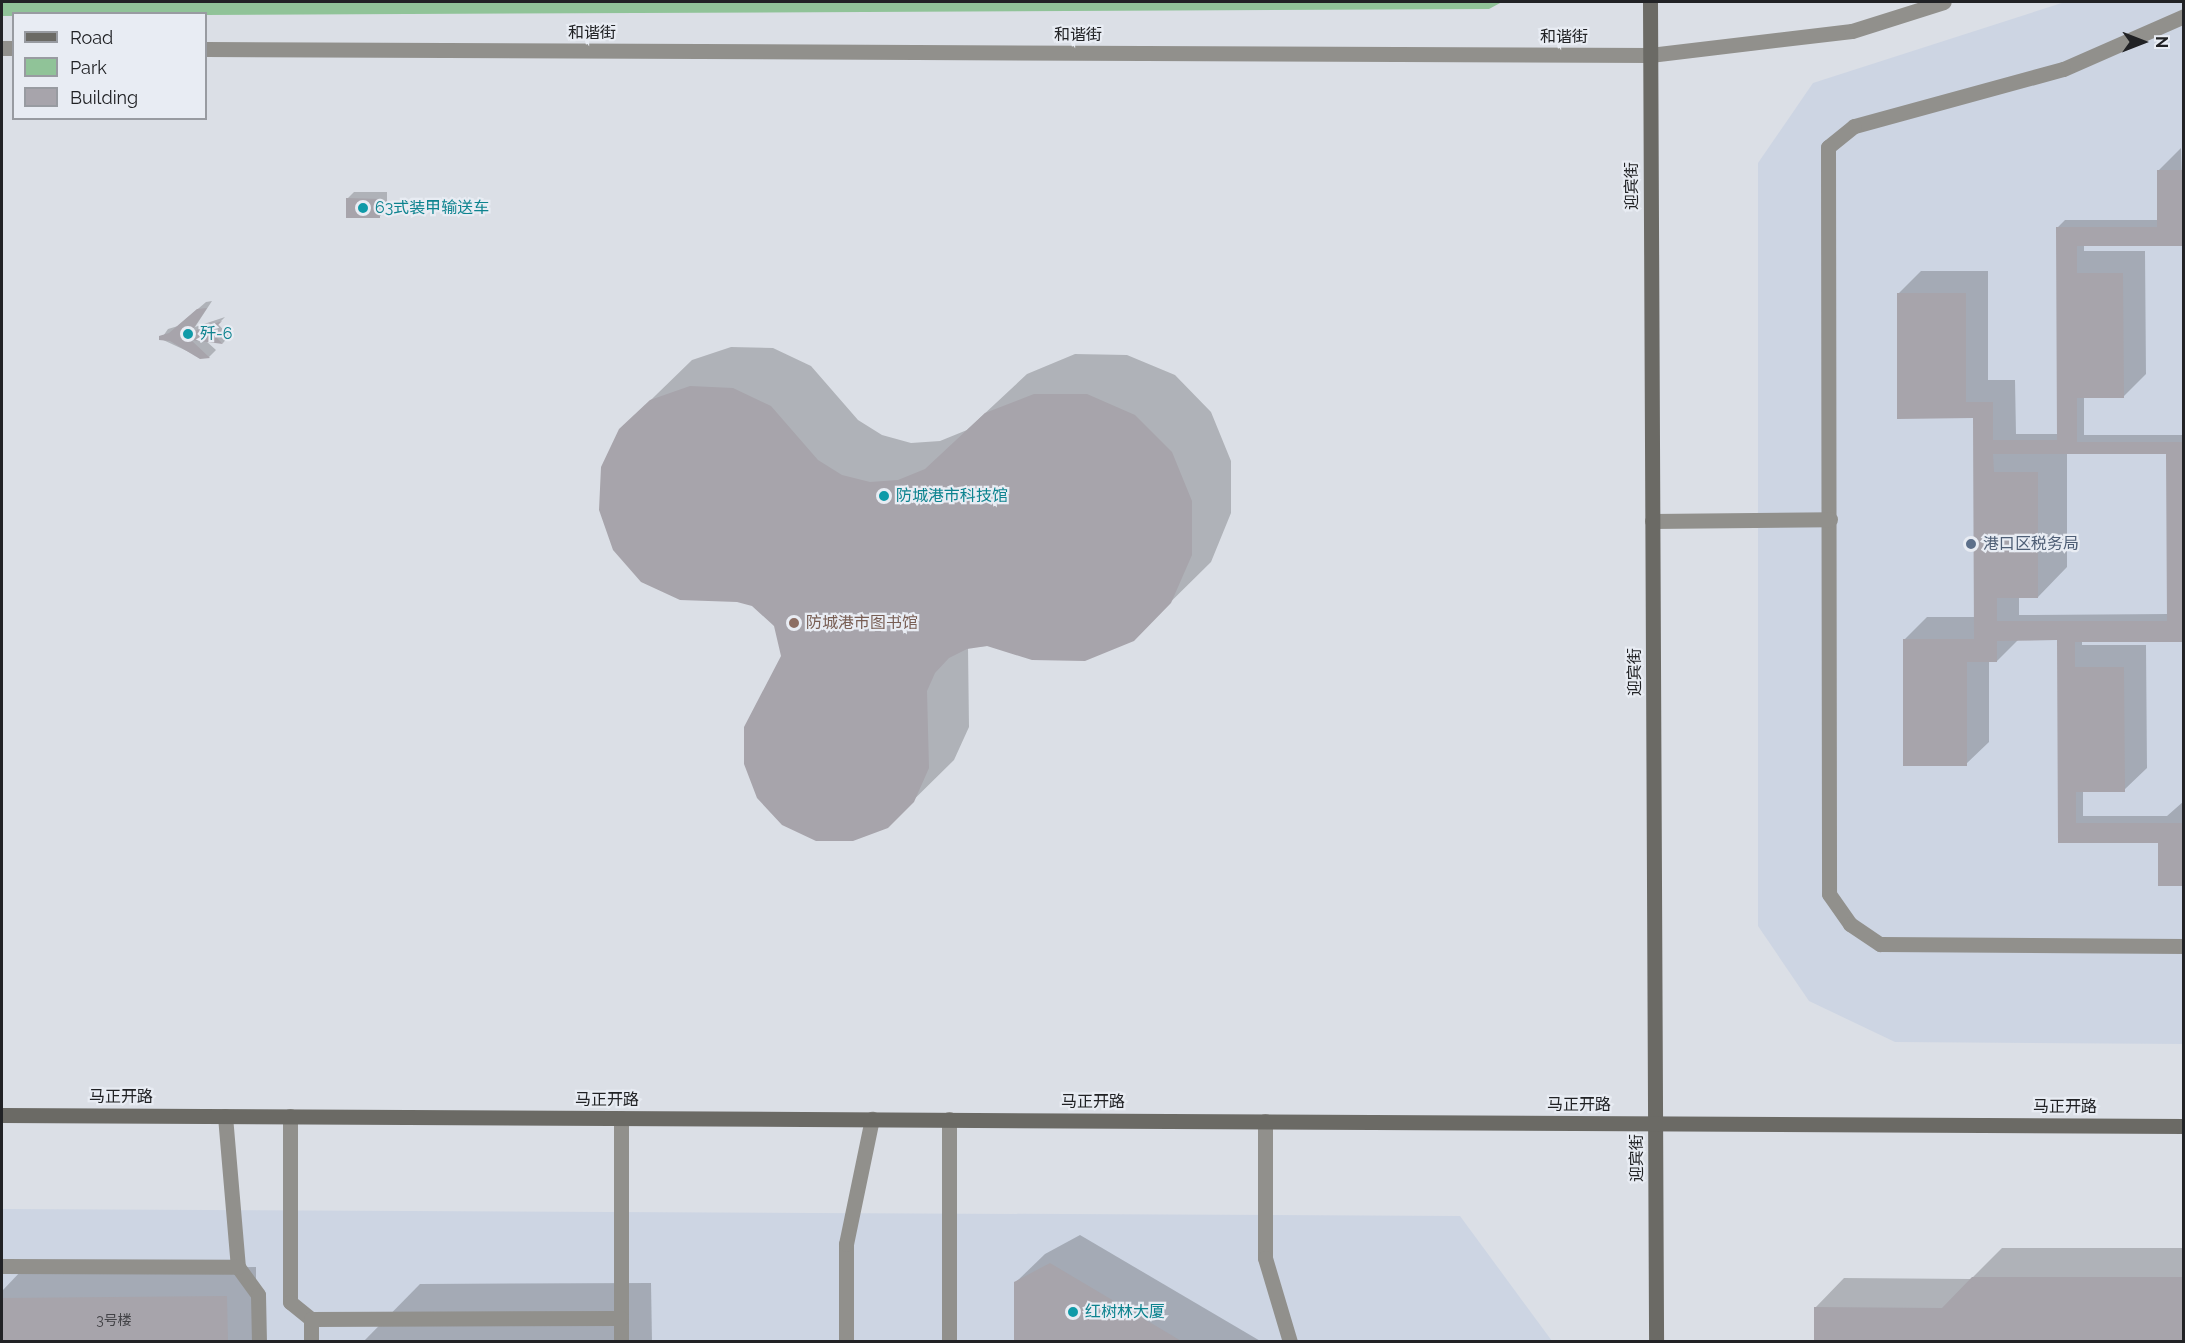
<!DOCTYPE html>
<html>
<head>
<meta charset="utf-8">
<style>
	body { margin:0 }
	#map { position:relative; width:2185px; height:1343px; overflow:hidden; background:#dbdfe6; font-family:Raleway,"Noto Sans SC",sans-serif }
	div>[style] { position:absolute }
	.built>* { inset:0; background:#cdd5e3 }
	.green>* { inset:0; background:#90c398 }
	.shadow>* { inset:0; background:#0003 }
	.building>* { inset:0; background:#a7a4ab }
	.service>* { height:15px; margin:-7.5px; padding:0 7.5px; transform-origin:7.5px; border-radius:7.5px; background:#91908c }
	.minor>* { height:15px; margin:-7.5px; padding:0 7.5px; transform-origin:7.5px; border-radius:7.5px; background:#91908c }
	.secondary>* { height:15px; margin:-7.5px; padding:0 7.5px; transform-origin:7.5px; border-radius:7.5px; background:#6b6a65 }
	.dots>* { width:16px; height:16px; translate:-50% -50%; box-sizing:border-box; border:3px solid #e8ecf3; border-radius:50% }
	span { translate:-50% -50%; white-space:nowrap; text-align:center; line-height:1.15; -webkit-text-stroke:4.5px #e8ecf3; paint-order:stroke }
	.number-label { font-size:14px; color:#424246 }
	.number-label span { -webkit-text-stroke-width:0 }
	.street-label { font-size:16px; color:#212225 }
	.culture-label { font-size:16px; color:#0d838f }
	.left { translate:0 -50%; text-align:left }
	.service-label { font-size:16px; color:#4e5e75 }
	.education-label { font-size:16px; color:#785e54 }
	.frame { position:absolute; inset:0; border:3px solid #212225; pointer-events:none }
	.legend { position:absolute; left:12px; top:12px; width:195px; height:108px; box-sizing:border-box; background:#e8ecf3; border:2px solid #989ba1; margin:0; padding:8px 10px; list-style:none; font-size:18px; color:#212225 }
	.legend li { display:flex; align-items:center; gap:12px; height:30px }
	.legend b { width:30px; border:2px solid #989ba1 }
	.north { position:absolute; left:2113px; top:12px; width:60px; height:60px; -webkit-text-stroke:4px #e8ecf3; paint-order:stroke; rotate:90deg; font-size:16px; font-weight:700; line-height:24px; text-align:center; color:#212225 }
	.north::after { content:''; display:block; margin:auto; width:21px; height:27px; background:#212225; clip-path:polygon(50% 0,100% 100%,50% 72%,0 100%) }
</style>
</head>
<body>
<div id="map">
	<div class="built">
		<div style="clip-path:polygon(2065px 2px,2183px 2px,2183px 1044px,1895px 1042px,1809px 1001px,1758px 926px,1758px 163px,1813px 83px)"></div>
		<div style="clip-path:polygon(2px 1209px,1460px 1216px,1552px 1341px,2px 1341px)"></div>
	</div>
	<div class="green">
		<div style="clip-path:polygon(2px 2px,1502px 2px,1489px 9px,2px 16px)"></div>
	</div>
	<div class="shadow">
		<div style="clip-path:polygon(evenodd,2181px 148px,2184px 244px,2084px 244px,2084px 251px,2145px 251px,2146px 374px,2123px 397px,2084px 397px,2084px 435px,2184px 435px,2184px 640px,2082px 640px,2082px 645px,2146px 645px,2147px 768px,2124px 790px,2083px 790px,2083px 816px,2167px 816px,2184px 801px,2184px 884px,2159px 841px,2059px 841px,2059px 639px,2019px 639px,1997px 661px,1989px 661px,1989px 742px,1966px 764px,1904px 640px,1927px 617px,1975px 617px,1975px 417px,1899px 293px,1921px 271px,1988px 271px,1988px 380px,2015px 380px,2016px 434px,2058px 434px,2058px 227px,2065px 220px,2158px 220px,2158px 171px,2181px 148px,2067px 453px,2168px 453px,2168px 614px,2019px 615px,2019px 597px,2038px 597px,2067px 567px,2067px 453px)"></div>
		<div style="clip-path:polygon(354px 192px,387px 192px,387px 210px,379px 217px,347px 199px)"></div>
		<div style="clip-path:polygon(evenodd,212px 301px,195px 327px,225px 317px,218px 324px,229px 336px,223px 343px,206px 341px,216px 350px,209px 357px,200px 357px,161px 339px,168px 329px,178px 326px,206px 302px,212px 301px,207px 326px,217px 335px,213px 335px,207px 326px)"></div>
		<div style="clip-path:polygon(731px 347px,773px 348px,811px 366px,858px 420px,882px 435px,911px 443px,940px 441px,967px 430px,1027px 374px,1075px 354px,1127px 355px,1175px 375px,1211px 412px,1231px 461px,1231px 513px,1211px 562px,1133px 639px,968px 647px,969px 727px,954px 760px,887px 826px,782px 656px,775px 625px,620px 430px,692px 360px)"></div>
		<div style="clip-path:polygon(1080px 1235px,1262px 1342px,1015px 1342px,1015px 1283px,1045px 1254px)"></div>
		<div style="clip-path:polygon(2002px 1248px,2184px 1248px,2184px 1342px,1815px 1308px,1844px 1278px,1971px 1279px)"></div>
		<div style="clip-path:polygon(256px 1267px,256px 1342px,2px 1342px,2px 1291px,23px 1269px)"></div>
		<div style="clip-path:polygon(651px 1283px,652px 1342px,363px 1342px,420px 1284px)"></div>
	</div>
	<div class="building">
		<div style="clip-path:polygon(evenodd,2157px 170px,2184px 170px,2184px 246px,2077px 246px,2077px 273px,2123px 273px,2124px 398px,2077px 398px,2077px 442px,2184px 442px,2184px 642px,2075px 642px,2075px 667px,2124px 667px,2125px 792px,2076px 792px,2076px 823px,2184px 823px,2184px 886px,2158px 886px,2158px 843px,2058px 843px,2057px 640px,1997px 641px,1997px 662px,1967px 662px,1967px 766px,1903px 766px,1903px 639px,1974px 639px,1973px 418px,1897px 419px,1897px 293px,1966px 293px,1966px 402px,1993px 402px,1993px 440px,2057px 440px,2056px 227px,2157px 227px,2157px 170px,1993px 454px,2166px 454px,2167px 621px,1997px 621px,1997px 598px,2038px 598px,2038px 472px,1994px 472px,1993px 454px)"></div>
		<div style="clip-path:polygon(346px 198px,380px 199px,380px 218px,346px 218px)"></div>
		<div style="clip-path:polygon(207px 308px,191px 332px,222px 321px,211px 332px,223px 344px,191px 340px,210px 358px,200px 359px,170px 341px,159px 340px,159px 336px,169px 333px,197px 309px)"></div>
		<div style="clip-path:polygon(690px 386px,733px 388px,771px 406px,818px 460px,842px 475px,870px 482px,898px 480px,925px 469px,985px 413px,1034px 394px,1087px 394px,1135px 415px,1172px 452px,1192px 501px,1192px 555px,1171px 603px,1134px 641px,1085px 661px,1032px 660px,987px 646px,967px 649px,949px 658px,935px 673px,927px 691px,929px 768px,914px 802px,888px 828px,853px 841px,816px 841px,782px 825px,757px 798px,744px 764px,744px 727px,781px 656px,774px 626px,752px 606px,737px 602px,680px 600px,641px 582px,613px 550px,599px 510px,601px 467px,619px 429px,650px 400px)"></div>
		<div style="clip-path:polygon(1050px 1263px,1183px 1342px,1014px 1342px,1014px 1282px)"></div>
		<div style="clip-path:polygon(1972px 1277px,2184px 1277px,2184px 1342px,1814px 1342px,1814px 1307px,1942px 1308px)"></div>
		<div style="clip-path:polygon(227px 1296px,228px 1342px,2px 1342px,2px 1298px)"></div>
	</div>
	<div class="service">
		<div style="left:2184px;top:16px;width:132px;rotate:156.3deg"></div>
		<div style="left:2063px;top:69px;width:217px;rotate:164.7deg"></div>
		<div style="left:1854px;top:126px;width:33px;rotate:141deg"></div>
		<div style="left:1828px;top:147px;width:747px;rotate:89.92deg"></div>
		<div style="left:1829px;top:894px;width:37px;rotate:55deg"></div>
		<div style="left:1850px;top:924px;width:36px;rotate:34deg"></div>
		<div style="left:1880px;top:944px;width:304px;rotate:0.4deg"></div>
		<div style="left:1652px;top:521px;width:178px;rotate:-0.6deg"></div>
		<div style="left:225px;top:1116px;width:152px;rotate:85.1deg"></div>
		<div style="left:238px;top:1267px;width:34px;rotate:54deg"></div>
		<div style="left:258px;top:1295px;width:47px;rotate:88.8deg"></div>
		<div style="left:290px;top:1116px;width:186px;rotate:90deg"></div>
		<div style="left:290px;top:1302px;width:27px;rotate:39deg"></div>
		<div style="left:311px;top:1319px;width:23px;rotate:90deg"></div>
		<div style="left:621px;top:1118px;width:224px;rotate:90deg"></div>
		<div style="left:949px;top:1119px;width:223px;rotate:90deg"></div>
		<div style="left:1265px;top:1121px;width:137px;rotate:90deg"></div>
		<div style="left:1265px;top:1258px;width:88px;rotate:73.4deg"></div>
		<div style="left:2px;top:1266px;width:236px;rotate:0.2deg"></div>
		<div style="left:311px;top:1319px;width:310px;rotate:-0.2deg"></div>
		<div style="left:846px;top:1342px;width:98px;rotate:-90deg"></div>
		<div style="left:846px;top:1244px;width:128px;rotate:-78.3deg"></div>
	</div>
	<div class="minor">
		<div style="left:2px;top:48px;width:12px"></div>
		<div style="left:206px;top:49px;width:1444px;rotate:0.24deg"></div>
		<div style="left:1650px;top:55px;width:203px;rotate:-6.8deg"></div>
		<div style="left:1852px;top:31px;width:96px;rotate:-17.5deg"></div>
	</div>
	<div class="secondary">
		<div style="left:1650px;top:2px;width:1340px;rotate:89.74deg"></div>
		<div style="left:2px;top:1115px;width:2182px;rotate:0.29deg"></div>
	</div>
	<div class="dots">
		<div style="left:363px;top:208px;background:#0f9aa8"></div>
		<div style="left:188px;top:334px;background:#0f9aa8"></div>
		<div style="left:884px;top:496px;background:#0f9aa8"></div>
		<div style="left:1971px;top:544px;background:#5c6f8a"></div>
		<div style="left:794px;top:623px;background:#8d6e63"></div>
		<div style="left:1073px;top:1312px;background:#0f9aa8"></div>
	</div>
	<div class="number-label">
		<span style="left:114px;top:1320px">3号楼</span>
	</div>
	<div class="street-label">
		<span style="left:592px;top:33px">和谐街</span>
		<span style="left:1078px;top:35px">和谐街</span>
		<span style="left:1564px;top:37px">和谐街</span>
		<span style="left:1632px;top:186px;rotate:-90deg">迎宾街</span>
		<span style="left:1635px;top:672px;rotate:-90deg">迎宾街</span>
		<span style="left:121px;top:1097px">马正开路</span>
		<span style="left:607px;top:1100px">马正开路</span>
		<span style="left:1093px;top:1102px">马正开路</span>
		<span style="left:1579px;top:1105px">马正开路</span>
		<span style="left:2065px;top:1107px">马正开路</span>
		<span style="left:1637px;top:1158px;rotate:-90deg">迎宾街</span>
	</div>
	<div class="culture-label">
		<span class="left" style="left:375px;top:208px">63式装甲输送车</span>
		<span class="left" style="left:200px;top:334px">歼-6</span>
		<span class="left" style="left:896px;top:496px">防城港市科技馆</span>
		<span class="left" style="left:1085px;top:1312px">红树林大厦</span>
	</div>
	<div class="service-label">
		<span class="left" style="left:1983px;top:544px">港口区税务局</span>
	</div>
	<div class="education-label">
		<span class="left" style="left:806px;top:623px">防城港市图书馆</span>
	</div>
	<div class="frame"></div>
	<ul class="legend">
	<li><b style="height:8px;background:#6b6a65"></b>Road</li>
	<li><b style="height:16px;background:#90c398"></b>Park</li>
	<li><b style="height:16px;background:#a7a4ab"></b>Building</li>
	</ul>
	<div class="north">N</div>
</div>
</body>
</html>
